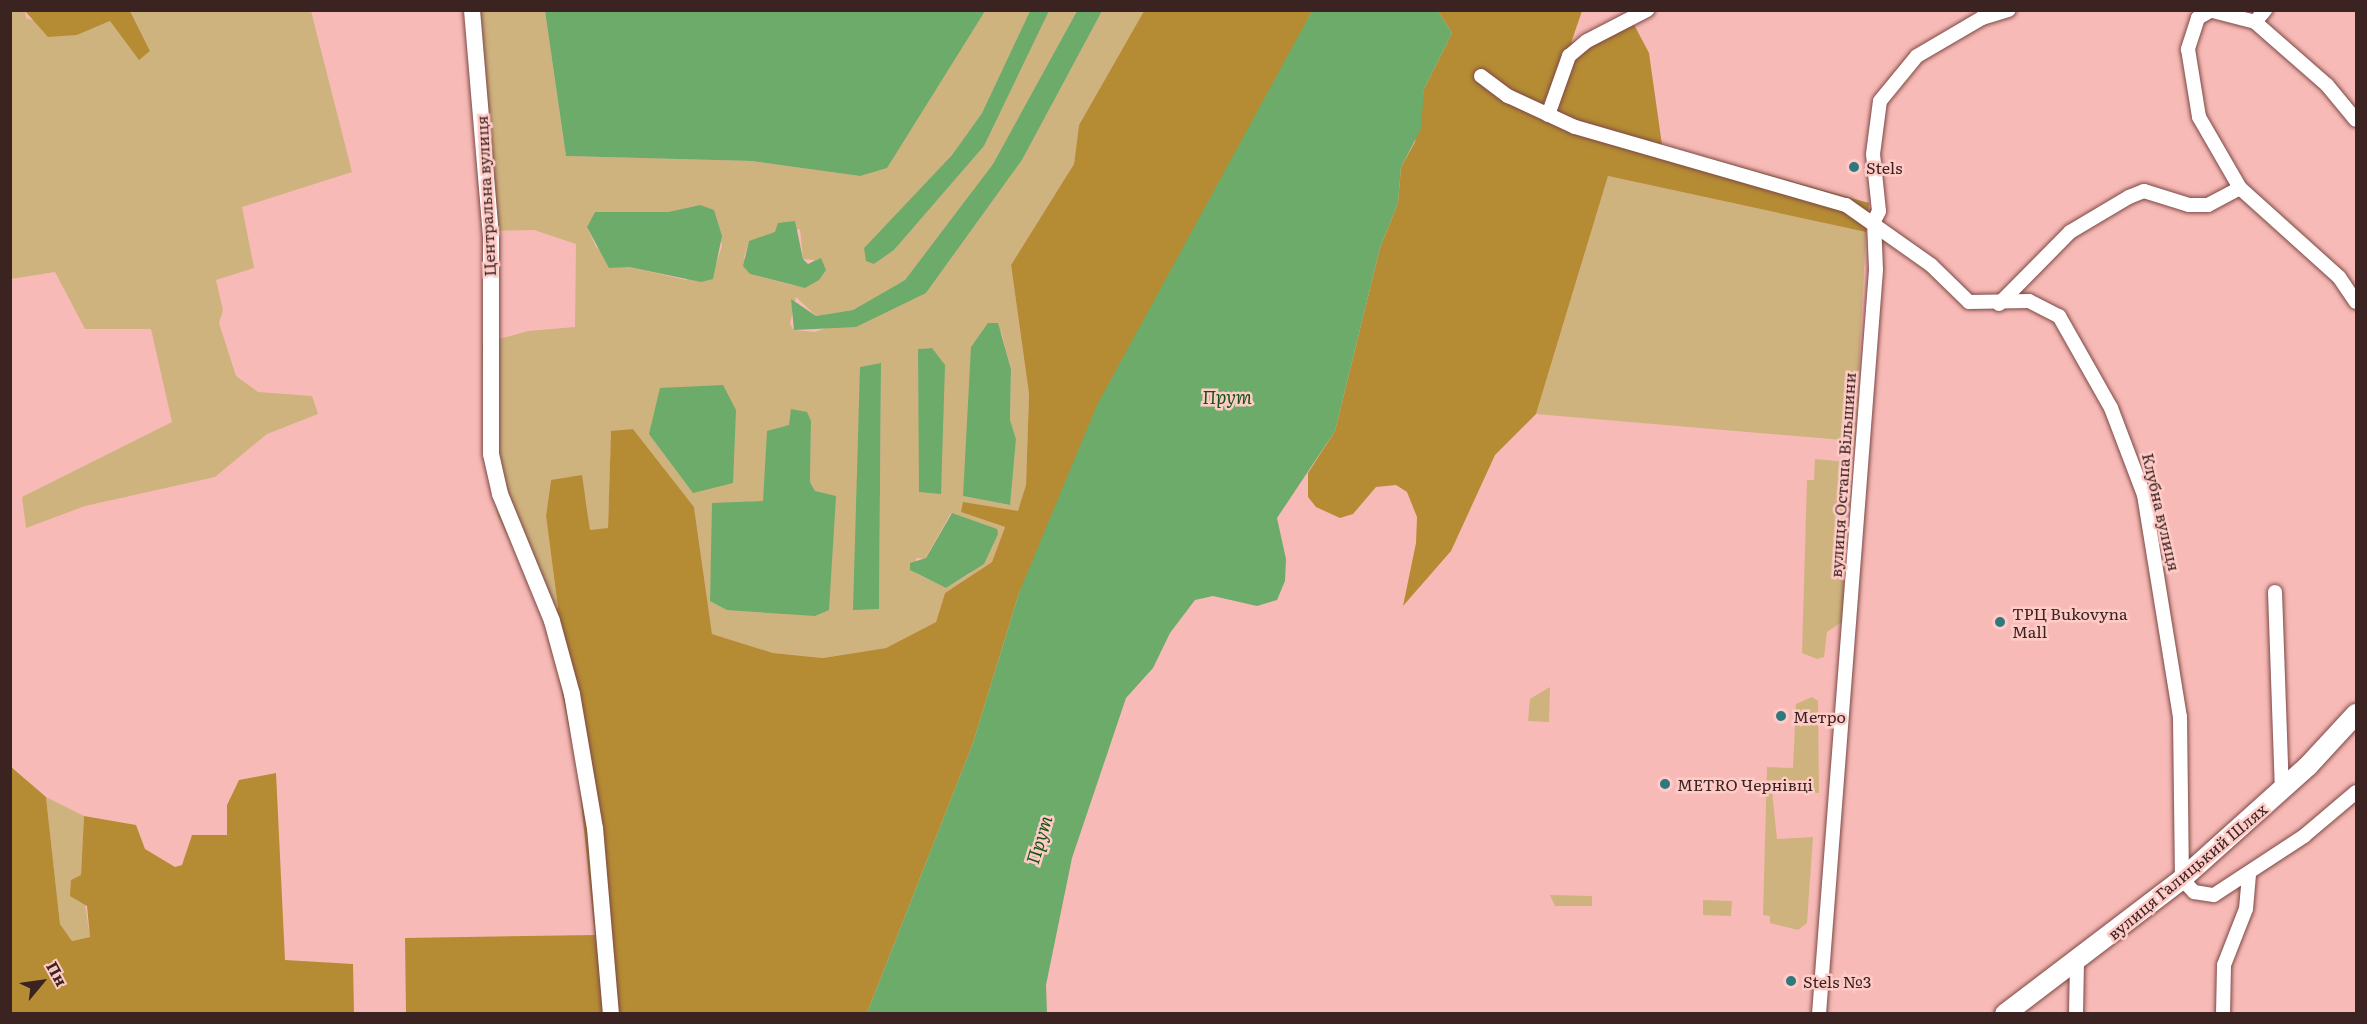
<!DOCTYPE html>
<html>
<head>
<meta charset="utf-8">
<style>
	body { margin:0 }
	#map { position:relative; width:2367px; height:1024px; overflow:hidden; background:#f8bab6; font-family:Literata,serif }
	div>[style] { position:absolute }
	.green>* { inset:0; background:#cfb37e }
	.forest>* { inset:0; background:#b58c34 }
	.water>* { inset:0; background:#6cab69 }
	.roads { filter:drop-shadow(0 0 2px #7c4845) drop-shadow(0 0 2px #7c4845) }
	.minor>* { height:14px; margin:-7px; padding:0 7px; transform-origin:7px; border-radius:7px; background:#fff }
	.major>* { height:16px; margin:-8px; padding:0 8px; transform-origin:8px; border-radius:8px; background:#fff }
	.highway>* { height:20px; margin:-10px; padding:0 10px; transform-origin:10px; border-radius:10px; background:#fff }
	.dots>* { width:16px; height:16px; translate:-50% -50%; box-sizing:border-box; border:3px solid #fecbc7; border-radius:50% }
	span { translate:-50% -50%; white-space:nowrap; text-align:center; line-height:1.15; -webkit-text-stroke:5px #fecbc7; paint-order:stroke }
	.poi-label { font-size:16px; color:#3a2321 }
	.left { translate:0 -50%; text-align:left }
	.street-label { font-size:16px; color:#3a2321 }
	.water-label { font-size:18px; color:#125413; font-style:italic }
	.frame { position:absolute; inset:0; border:12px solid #3a2321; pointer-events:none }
	.north { position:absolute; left:12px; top:952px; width:60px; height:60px; -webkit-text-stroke:4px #fecbc7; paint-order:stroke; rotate:61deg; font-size:16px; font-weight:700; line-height:24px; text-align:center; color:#3a2321 }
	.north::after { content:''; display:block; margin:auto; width:21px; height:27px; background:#3a2321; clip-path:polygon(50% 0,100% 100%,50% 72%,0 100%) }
</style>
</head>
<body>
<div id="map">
	<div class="green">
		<div style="clip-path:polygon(11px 11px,25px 11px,26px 18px,77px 35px,110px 21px,150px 51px,130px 11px,311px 11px,352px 172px,242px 207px,254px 268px,216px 280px,223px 310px,219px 323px,236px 376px,258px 392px,312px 396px,318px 414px,267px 434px,215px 477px,85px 506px,26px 528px,22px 497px,172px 422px,151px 329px,85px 329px,55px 272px,11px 279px)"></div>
		<div style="clip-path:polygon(evenodd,467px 11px,545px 11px,566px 156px,752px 161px,860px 176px,985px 11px,1030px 11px,982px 113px,952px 155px,864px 248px,874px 264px,894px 250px,984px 146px,1049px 11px,1077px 11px,993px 164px,905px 280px,853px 310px,816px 316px,796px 297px,790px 324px,794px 330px,815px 332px,926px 293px,1022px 160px,1102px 11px,1144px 11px,1079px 125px,1074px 164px,1011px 265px,1029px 394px,1026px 485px,1019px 511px,962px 512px,1005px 527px,992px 562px,945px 593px,936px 622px,886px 648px,823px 658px,773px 653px,712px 634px,694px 507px,633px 429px,611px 432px,608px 528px,590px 531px,586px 500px,551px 480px,546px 516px,558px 608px,546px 613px,498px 517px,485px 461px,482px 344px,528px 331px,575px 327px,576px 244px,534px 230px,483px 231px,467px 11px,700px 205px,718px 226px,722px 246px,715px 267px,686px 280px,629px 267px,596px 247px,587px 227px,595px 212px,668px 212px,700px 205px,467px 11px,800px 229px,803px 259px,814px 260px,796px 286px,750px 274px,744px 257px,749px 241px,800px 229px,467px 11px,1001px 331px,1011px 369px,1010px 420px,1016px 439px,1009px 505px,963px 496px,1001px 331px,467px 11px,932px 348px,920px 492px,918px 349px,932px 348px,467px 11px,881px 364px,879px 609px,878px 609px,860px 367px,881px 364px,467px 11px,811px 421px,810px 482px,815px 491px,710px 601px,713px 504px,763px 501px,789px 425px,811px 421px,467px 11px,656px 423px,693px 493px,650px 434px,656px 423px,467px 11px,951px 513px,971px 573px,946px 588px,917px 574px,916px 558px,925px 559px,951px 513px)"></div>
		<div style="clip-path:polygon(1608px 176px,1866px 232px,1855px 441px,1536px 414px)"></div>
		<div style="clip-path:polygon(1815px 459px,1848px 462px,1843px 621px,1827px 632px,1824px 657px,1817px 659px,1802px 653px,1807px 480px,1814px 480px)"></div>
		<div style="clip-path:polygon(1550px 687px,1549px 722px,1528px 721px,1530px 699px)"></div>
		<div style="clip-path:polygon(1812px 697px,1818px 701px,1819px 793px,1772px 791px,1777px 839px,1813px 837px,1807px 923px,1798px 930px,1770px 923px,1770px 916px,1763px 915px,1767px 767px,1793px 768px,1796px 704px)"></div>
		<div style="clip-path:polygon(46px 797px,84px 816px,81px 876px,90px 937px,72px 941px,60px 924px)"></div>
		<div style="clip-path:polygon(1550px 895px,1592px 896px,1592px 906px,1555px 906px)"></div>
		<div style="clip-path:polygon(1703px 900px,1732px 901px,1731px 916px,1703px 915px)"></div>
	</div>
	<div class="forest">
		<div style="clip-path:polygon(25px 11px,130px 11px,150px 51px,139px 60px,110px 21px,77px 35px,48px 37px)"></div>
		<div style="clip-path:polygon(1144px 11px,1312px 11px,1019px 593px,973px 743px,867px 1013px,406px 1013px,405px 938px,595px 935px,578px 772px,546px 613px,558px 608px,546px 516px,551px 480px,582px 475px,590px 530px,608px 528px,611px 431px,633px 429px,694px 507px,712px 634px,773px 653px,823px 658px,886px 648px,936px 622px,945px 593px,992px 562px,1005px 527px,961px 512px,963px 502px,1018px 511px,1026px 485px,1029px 394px,1011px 265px,1074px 164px,1079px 125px)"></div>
		<div style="clip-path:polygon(1438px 11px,1582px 11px,1571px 43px,1629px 15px,1649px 53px,1662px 145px,1869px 203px,1866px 232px,1608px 176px,1536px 414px,1495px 455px,1451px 551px,1403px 606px,1416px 543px,1417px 517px,1407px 492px,1396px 485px,1376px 487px,1353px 514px,1340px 518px,1316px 507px,1308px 497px,1308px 473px,1335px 431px,1380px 248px,1398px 203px,1401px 167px,1415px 142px,1424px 89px,1452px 33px)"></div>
		<div style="clip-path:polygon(10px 766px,46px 797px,60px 924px,72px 941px,90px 937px,87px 906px,70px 896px,71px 880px,81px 875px,84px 816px,136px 825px,145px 849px,175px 867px,182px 865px,192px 835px,227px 835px,227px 805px,239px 780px,276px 773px,285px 960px,353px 964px,354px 1013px,11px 1013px)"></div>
	</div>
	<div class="water">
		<div style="clip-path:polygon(545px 11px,545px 10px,985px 11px,887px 168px,860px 176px,752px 161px,566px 156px)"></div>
		<div style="clip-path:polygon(1030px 11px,1049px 11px,984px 146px,894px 250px,874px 264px,866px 261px,864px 248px,952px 155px,982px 113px)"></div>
		<div style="clip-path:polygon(1077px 11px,1102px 11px,1022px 160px,926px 293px,856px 327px,794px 330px,791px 299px,816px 316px,853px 310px,905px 280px,993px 164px)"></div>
		<div style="clip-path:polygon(1312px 11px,1438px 11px,1452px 33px,1424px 89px,1421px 129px,1401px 167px,1398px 203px,1380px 248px,1335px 431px,1277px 518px,1286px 559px,1285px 581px,1277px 600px,1257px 606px,1213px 596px,1195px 600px,1170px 633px,1153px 668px,1126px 698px,1072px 858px,1046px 985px,1047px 1013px,867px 1013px,973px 743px,1019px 593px,1097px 405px)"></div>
		<div style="clip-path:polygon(700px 205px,714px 210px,722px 236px,713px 279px,701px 282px,629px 267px,609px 268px,587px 227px,595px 212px,668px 212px)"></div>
		<div style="clip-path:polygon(795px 221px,803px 259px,808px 264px,821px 258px,826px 270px,819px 280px,805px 288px,750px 274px,743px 266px,749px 241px,775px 232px,778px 223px)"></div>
		<div style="clip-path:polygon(988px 323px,998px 323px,1011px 369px,1010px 420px,1016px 439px,1010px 505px,963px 496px,971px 347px)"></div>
		<div style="clip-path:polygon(932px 348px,945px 365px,941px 494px,919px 492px,918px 349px)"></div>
		<div style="clip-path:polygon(881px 363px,879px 609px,853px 610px,860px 367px)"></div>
		<div style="clip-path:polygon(723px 385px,736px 410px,733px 483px,693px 493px,649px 434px,660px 388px)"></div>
		<div style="clip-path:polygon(791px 409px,807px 412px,811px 421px,810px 482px,815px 491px,836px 496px,829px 610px,815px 616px,727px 610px,710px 601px,712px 503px,763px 501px,767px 431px,789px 425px)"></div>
		<div style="clip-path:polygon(952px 513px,997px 529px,998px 534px,984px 564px,946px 588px,910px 570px,910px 563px,926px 558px)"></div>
	</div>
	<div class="roads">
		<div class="minor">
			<div style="left:2209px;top:10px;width:48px;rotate:14.6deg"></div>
			<div style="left:2255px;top:22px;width:96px;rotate:41.2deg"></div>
			<div style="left:2327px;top:85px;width:45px;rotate:50.4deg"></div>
			<div style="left:2210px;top:11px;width:14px;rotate:150deg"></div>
			<div style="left:2198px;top:18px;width:33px;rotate:108deg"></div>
			<div style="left:2188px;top:49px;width:69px;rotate:80.8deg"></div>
			<div style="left:2199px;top:117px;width:82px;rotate:60deg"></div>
			<div style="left:2240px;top:188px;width:133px;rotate:42deg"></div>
			<div style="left:2339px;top:277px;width:30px;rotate:56deg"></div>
			<div style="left:2255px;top:22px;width:16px;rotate:-50deg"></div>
			<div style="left:1481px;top:76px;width:34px;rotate:37deg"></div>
			<div style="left:1508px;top:96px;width:74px;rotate:24.8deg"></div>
			<div style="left:1575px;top:127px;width:282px;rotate:16.1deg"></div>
			<div style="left:1846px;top:205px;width:104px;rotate:35.2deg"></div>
			<div style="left:1931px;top:265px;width:53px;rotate:44.2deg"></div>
			<div style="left:1969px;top:302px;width:60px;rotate:-1deg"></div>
			<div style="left:2029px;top:301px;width:34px;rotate:27deg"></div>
			<div style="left:2059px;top:316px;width:106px;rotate:60.5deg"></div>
			<div style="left:2111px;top:408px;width:93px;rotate:69.2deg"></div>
			<div style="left:2144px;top:495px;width:225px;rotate:80.8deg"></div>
			<div style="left:2180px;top:717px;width:162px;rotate:89.3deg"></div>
			<div style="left:2182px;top:879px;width:18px;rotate:47deg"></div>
			<div style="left:2194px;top:892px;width:20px;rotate:9deg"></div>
			<div style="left:2214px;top:895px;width:108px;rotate:-33.2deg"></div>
			<div style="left:2304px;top:836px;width:68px;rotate:-40.2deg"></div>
			<div style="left:1548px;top:115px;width:63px;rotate:-70.4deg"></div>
			<div style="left:1569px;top:56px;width:23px;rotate:-40deg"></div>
			<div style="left:1587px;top:41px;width:68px;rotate:-27.3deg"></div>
			<div style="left:1999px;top:304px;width:101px;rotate:-45.4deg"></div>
			<div style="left:2070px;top:232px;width:69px;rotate:-30.7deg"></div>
			<div style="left:2129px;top:197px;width:16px;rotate:-22deg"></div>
			<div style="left:2144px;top:191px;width:47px;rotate:17.3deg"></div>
			<div style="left:2189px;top:205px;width:19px"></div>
			<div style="left:2208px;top:205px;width:36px;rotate:-28deg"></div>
			<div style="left:2275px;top:592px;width:198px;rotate:88deg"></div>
			<div style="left:1819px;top:1014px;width:746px;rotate:-85.62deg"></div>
			<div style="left:1876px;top:270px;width:49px;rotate:-92.3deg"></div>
			<div style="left:1874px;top:221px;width:11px;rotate:-63deg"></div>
			<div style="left:1879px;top:211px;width:57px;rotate:-96deg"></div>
			<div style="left:1873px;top:154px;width:53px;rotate:-82.5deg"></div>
			<div style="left:1880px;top:101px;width:58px;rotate:-50.6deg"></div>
			<div style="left:1917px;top:56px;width:75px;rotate:-30.3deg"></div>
			<div style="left:1982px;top:18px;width:28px;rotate:-17deg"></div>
			<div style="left:2076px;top:1014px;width:52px;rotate:-88.9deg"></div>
			<div style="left:2223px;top:1014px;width:49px;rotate:-88.8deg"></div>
			<div style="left:2224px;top:965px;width:60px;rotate:-68.6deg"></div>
			<div style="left:2246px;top:909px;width:35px;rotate:-85deg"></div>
		</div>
		<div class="major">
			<div style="left:472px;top:10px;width:229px;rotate:85.2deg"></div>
			<div style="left:491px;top:238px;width:216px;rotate:90deg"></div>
			<div style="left:491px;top:454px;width:41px;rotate:77.3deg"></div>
			<div style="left:500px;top:494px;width:137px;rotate:67.7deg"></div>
			<div style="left:552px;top:621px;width:76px;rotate:74.7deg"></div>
			<div style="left:572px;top:694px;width:136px;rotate:80.3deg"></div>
			<div style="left:595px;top:828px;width:187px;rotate:85.1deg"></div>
		</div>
		<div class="highway">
			<div style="left:2005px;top:1014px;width:223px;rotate:-37.3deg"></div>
			<div style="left:2182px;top:879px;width:169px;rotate:-41.9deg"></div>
			<div style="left:2308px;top:766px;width:71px;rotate:-47.3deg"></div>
		</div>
	</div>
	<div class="dots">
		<div style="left:1854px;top:167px;background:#2f787e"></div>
		<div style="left:2000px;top:622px;background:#2f787e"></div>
		<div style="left:1781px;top:716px;background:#2f787e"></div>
		<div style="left:1665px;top:784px;background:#2f787e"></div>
		<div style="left:1791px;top:981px;background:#2f787e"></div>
	</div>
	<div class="poi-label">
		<span class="left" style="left:1866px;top:167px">Stels</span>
		<span class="left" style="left:2012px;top:622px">ТРЦ Bukovyna<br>Mall</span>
		<span class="left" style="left:1793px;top:716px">Метро</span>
		<span class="left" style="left:1677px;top:784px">METRO Чернівці</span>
		<span class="left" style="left:1803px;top:981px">Stels №3</span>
	</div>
	<div class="street-label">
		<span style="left:485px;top:196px;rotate:-93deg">Центральна вулиця</span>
		<span style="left:1842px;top:475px;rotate:-86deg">вулиця Остапа Вільшини</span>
		<span style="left:2162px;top:512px;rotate:77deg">Клубна вулиця</span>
		<span style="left:2187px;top:871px;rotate:-40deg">вулиця Галицький Шлях</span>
	</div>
	<div class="water-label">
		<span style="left:1227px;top:397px">Прут</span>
		<span style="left:1039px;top:840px;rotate:-73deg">Прут</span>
	</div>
	<div class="frame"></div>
	<div class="north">Пн</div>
</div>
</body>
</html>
